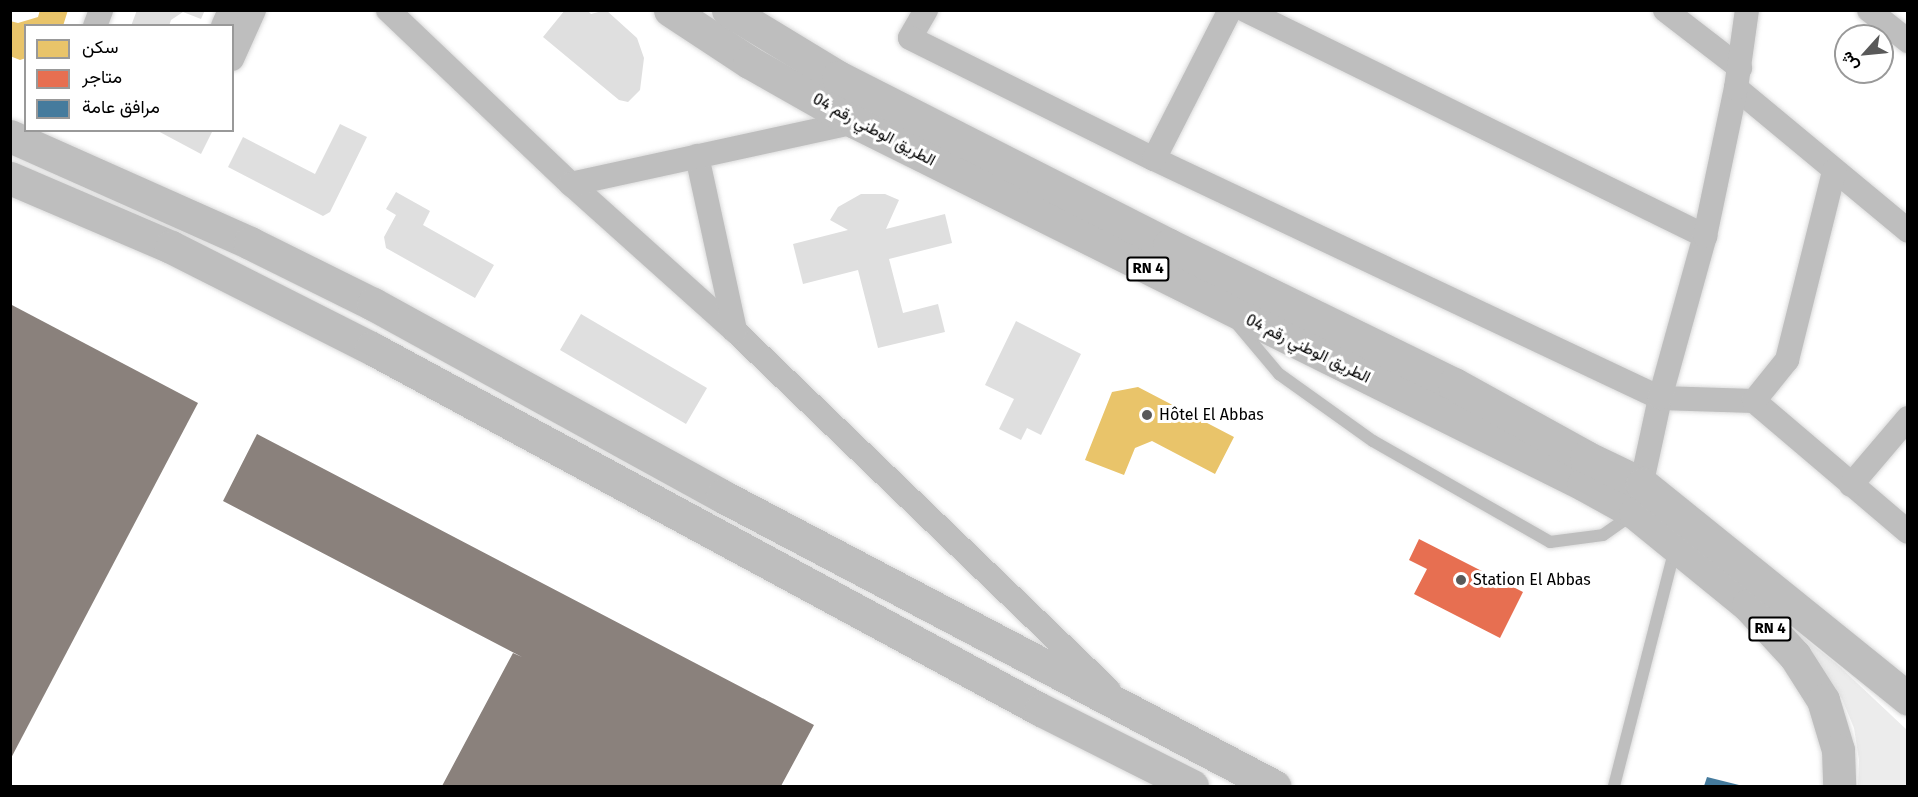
<!DOCTYPE html>
<html>
<head>
<meta charset="utf-8">
<style>
	body { margin:0 }
	#map { position:relative; width:1918px; height:797px; overflow:hidden; background:#fff; font-family:"Fira Sans",Vazirmatn,sans-serif }
	div>[style] { position:absolute }
	.green>* { inset:0; background:#ececec }
	.homes>* { inset:0; background:#e9c46a }
	.shops>* { inset:0; background:#e76f51 }
	.public>* { inset:0; background:#457b9d }
	.industry>* { inset:0; background:#8a817c }
	.building>* { inset:0; background:#dfdfdf }
	.roads { filter:drop-shadow(0 0 2px #dbdbdb) drop-shadow(0 0 2px #dbdbdb) }
	.service>* { height:12px; margin:-6px; padding:0 6px; transform-origin:6px; border-radius:6px; background:#bebebe }
	.minor>* { height:24px; margin:-12px; padding:0 12px; transform-origin:12px; border-radius:12px; background:#bebebe }
	.primary>* { height:33px; margin:-16.5px; padding:0 16.5px; transform-origin:16.5px; border-radius:16.5px; background:#bebebe }
	.trunk>* { height:33px; margin:-16.5px; padding:0 16.5px; transform-origin:16.5px; border-radius:16.5px; background:#bebebe }
	.dots>* { width:16px; height:16px; translate:-50% -50%; box-sizing:border-box; border:3px solid #fff; border-radius:50% }
	span { translate:-50% -50%; white-space:nowrap; text-align:center; line-height:1.15; -webkit-text-stroke:6px #fff; paint-order:stroke }
	.shield-label span { padding:2px 4px; background:#fff; border:2px solid; border-radius:4px; -webkit-text-stroke-width:0 }
	.shield-label { font-size:15px; color:#000; font-weight:700 }
	.street-label { font-size:16px; color:#000 }
	.poi-label { font-size:16px; color:#000 }
	.left { translate:0 -50%; text-align:left }
	.frame { position:absolute; inset:0; border:12px solid #000; pointer-events:none }
	.legend { position:absolute; left:24px; top:24px; width:210px; height:108px; box-sizing:border-box; background:#fff; border:2px solid #999; margin:0; padding:8px 10px; list-style:none; font-size:18px; color:#000 }
	.legend li { display:flex; align-items:center; gap:12px; height:30px }
	.legend b { width:30px; border:2px solid #999 }
	.north { position:absolute; left:1834px; top:24px; width:60px; height:60px; box-sizing:border-box; background:#fff; border:2px solid #999; border-radius:50%; rotate:243deg; font-size:16px; font-weight:700; line-height:24px; text-align:center; color:#000 }
	.north::after { content:''; display:block; margin:auto; width:21px; height:27px; background:#595959; clip-path:polygon(50% 0,100% 100%,50% 72%,0 100%) }
</style>
</head>
<body>
<div id="map">
	<div class="green">
		<div style="clip-path:polygon(1782px 620px,1839px 666px,1907px 730px,1907px 786px,1858px 786px,1859px 760px,1854px 728px,1842px 699px,1816px 660px)"></div>
	</div>
	<div class="homes">
		<div style="clip-path:polygon(40px 10px,68px 10px,63px 26px,26px 26px,26px 58px,20px 60px,10px 56px,10px 21px,18px 23px,38px 17px)"></div>
		<div style="clip-path:polygon(1138px 387px,1234px 437px,1215px 474px,1152px 441px,1135px 448px,1124px 475px,1085px 460px,1112px 392px)"></div>
	</div>
	<div class="shops">
		<div style="clip-path:polygon(1419px 539px,1523px 592px,1500px 638px,1414px 594px,1427px 569px,1409px 560px)"></div>
	</div>
	<div class="public">
		<div style="clip-path:polygon(1707px 777px,1743px 786px,1704px 786px)"></div>
	</div>
	<div class="industry">
		<div style="clip-path:polygon(10px 304px,198px 403px,10px 760px)"></div>
		<div style="clip-path:polygon(257px 434px,814px 725px,781px 786px,442px 786px,513px 653px,522px 657px,223px 501px)"></div>
	</div>
	<div class="building">
		<div style="clip-path:polygon(137px 10px,205px 10px,201px 19px,183px 12px,171px 20px,169px 26px,131px 26px)"></div>
		<div style="clip-path:polygon(565px 10px,587px 10px,591px 14px,606px 10px,637px 38px,644px 58px,640px 90px,628px 102px,619px 100px,543px 37px)"></div>
		<div style="clip-path:polygon(340px 124px,367px 137px,330px 212px,323px 216px,228px 167px,243px 137px,315px 174px)"></div>
		<div style="clip-path:polygon(156px 130px,213px 130px,201px 154px)"></div>
		<div style="clip-path:polygon(396px 192px,430px 211px,423px 225px,494px 265px,475px 298px,386px 248px,384px 237px,396px 215px,386px 209px)"></div>
		<div style="clip-path:polygon(861px 194px,885px 194px,899px 200px,886px 229px,945px 214px,952px 243px,889px 259px,903px 313px,938px 304px,945px 332px,878px 348px,858px 270px,803px 284px,793px 244px,848px 230px,830px 220px,838px 207px)"></div>
		<div style="clip-path:polygon(581px 314px,707px 388px,686px 424px,560px 350px)"></div>
		<div style="clip-path:polygon(1016px 321px,1081px 354px,1041px 435px,1027px 428px,1021px 440px,999px 429px,1014px 399px,985px 385px)"></div>
	</div>
	<div class="roads">
		<div class="service">
			<div style="left:1236px;top:323px;width:67px;rotate:49.9deg"></div>
			<div style="left:1279px;top:374px;width:115px;rotate:35.5deg"></div>
			<div style="left:1373px;top:441px;width:204px;rotate:29.7deg"></div>
			<div style="left:1550px;top:542px;width:53px;rotate:-7.5deg"></div>
			<div style="left:1603px;top:535px;width:35px;rotate:-35deg"></div>
			<div style="left:1614px;top:786px;width:245px;rotate:-75.6deg"></div>
		</div>
		<div class="minor">
			<div style="left:388px;top:10px;width:253px;rotate:43.6deg"></div>
			<div style="left:571px;top:184px;width:220px;rotate:41.9deg"></div>
			<div style="left:735px;top:331px;width:518px;rotate:43.83deg"></div>
			<div style="left:926px;top:10px;width:32px;rotate:120deg"></div>
			<div style="left:910px;top:38px;width:272px;rotate:26.4deg"></div>
			<div style="left:1154px;top:159px;width:560px;rotate:25.28deg"></div>
			<div style="left:1660px;top:398px;width:94px;rotate:1.8deg"></div>
			<div style="left:1754px;top:401px;width:202px;rotate:40.4deg"></div>
			<div style="left:1245px;top:10px;width:513px;rotate:26.17deg"></div>
			<div style="left:1665px;top:10px;width:95px;rotate:37.7deg"></div>
			<div style="left:1869px;top:10px;width:50px;rotate:38.5deg"></div>
			<div style="left:95px;top:26px;width:17px;rotate:-69deg"></div>
			<div style="left:223px;top:26px;width:17px;rotate:-66deg"></div>
			<div style="left:232px;top:59px;width:54px;rotate:-65.8deg"></div>
			<div style="left:1736px;top:88px;width:224px;rotate:39.7deg"></div>
			<div style="left:697px;top:156px;width:179px;rotate:77.7deg"></div>
			<div style="left:1154px;top:159px;width:167px;rotate:-63deg"></div>
			<div style="left:571px;top:184px;width:291px;rotate:-12.3deg"></div>
			<div style="left:1754px;top:401px;width:53px;rotate:-51.2deg"></div>
			<div style="left:1787px;top:360px;width:195px;rotate:-76deg"></div>
			<div style="left:1851px;top:485px;width:88px;rotate:-49.6deg"></div>
			<div style="left:1638px;top:500px;width:104px;rotate:-77.8deg"></div>
			<div style="left:1660px;top:398px;width:168px;rotate:-74.5deg"></div>
			<div style="left:1705px;top:236px;width:151px;rotate:-78.2deg"></div>
			<div style="left:1736px;top:88px;width:79px;rotate:-82deg"></div>
		</div>
		<div class="primary">
			<div style="left:10px;top:136px;width:263px;rotate:24deg"></div>
			<div style="left:250px;top:243px;width:137px;rotate:26.4deg"></div>
			<div style="left:373px;top:304px;width:398px;rotate:28.8deg"></div>
			<div style="left:722px;top:496px;width:624px;rotate:27.72deg"></div>
			<div style="left:10px;top:178px;width:175px;rotate:23.2deg"></div>
			<div style="left:171px;top:247px;width:224px;rotate:26.8deg"></div>
			<div style="left:371px;top:348px;width:762px;rotate:28.38deg"></div>
			<div style="left:1041px;top:710px;width:169px;rotate:26.7deg"></div>
		</div>
		<div class="trunk">
			<div style="left:670px;top:10px;width:95px;rotate:33.4deg"></div>
			<div style="left:749px;top:62px;width:122px;rotate:29.5deg"></div>
			<div style="left:855px;top:122px;width:813px;rotate:26.44deg"></div>
			<div style="left:1583px;top:484px;width:60px;rotate:29.1deg"></div>
			<div style="left:1635px;top:513px;width:146px;rotate:39.2deg"></div>
			<div style="left:1748px;top:605px;width:69px;rotate:47.3deg"></div>
			<div style="left:1795px;top:656px;width:52px;rotate:57.5deg"></div>
			<div style="left:1823px;top:700px;width:52px;rotate:73.3deg"></div>
			<div style="left:1838px;top:750px;width:36px;rotate:88deg"></div>
			<div style="left:728px;top:10px;width:129px;rotate:31.3deg"></div>
			<div style="left:838px;top:77px;width:371px;rotate:26.9deg"></div>
			<div style="left:1169px;top:245px;width:317px;rotate:26deg"></div>
			<div style="left:1454px;top:384px;width:151px;rotate:28.9deg"></div>
			<div style="left:1586px;top:457px;width:62px;rotate:25.7deg"></div>
			<div style="left:1642px;top:484px;width:342px;rotate:38.9deg"></div>
		</div>
	</div>
	<div class="dots">
		<div style="left:1147px;top:415px;background:#595959"></div>
		<div style="left:1461px;top:580px;background:#595959"></div>
	</div>
	<div class="shield-label">
		<span style="left:1148px;top:269px">RN 4</span>
		<span style="left:1770px;top:629px">RN 4</span>
	</div>
	<div class="street-label">
		<span style="left:874px;top:130px;rotate:28deg">الطريق الوطني رقم 04</span>
		<span style="left:1308px;top:349px;rotate:26deg">الطريق الوطني رقم 04</span>
	</div>
	<div class="poi-label">
		<span class="left" style="left:1159px;top:415px">Hôtel El Abbas</span>
		<span class="left" style="left:1473px;top:580px">Station El Abbas</span>
	</div>
	<div class="frame"></div>
	<ul class="legend">
	<li><b style="height:16px;background:#e9c46a"></b>سكن</li>
	<li><b style="height:16px;background:#e76f51"></b>متاجر</li>
	<li><b style="height:16px;background:#457b9d"></b>مرافق عامة</li>
	</ul>
	<div class="north">ش</div>
</div>
</body>
</html>
